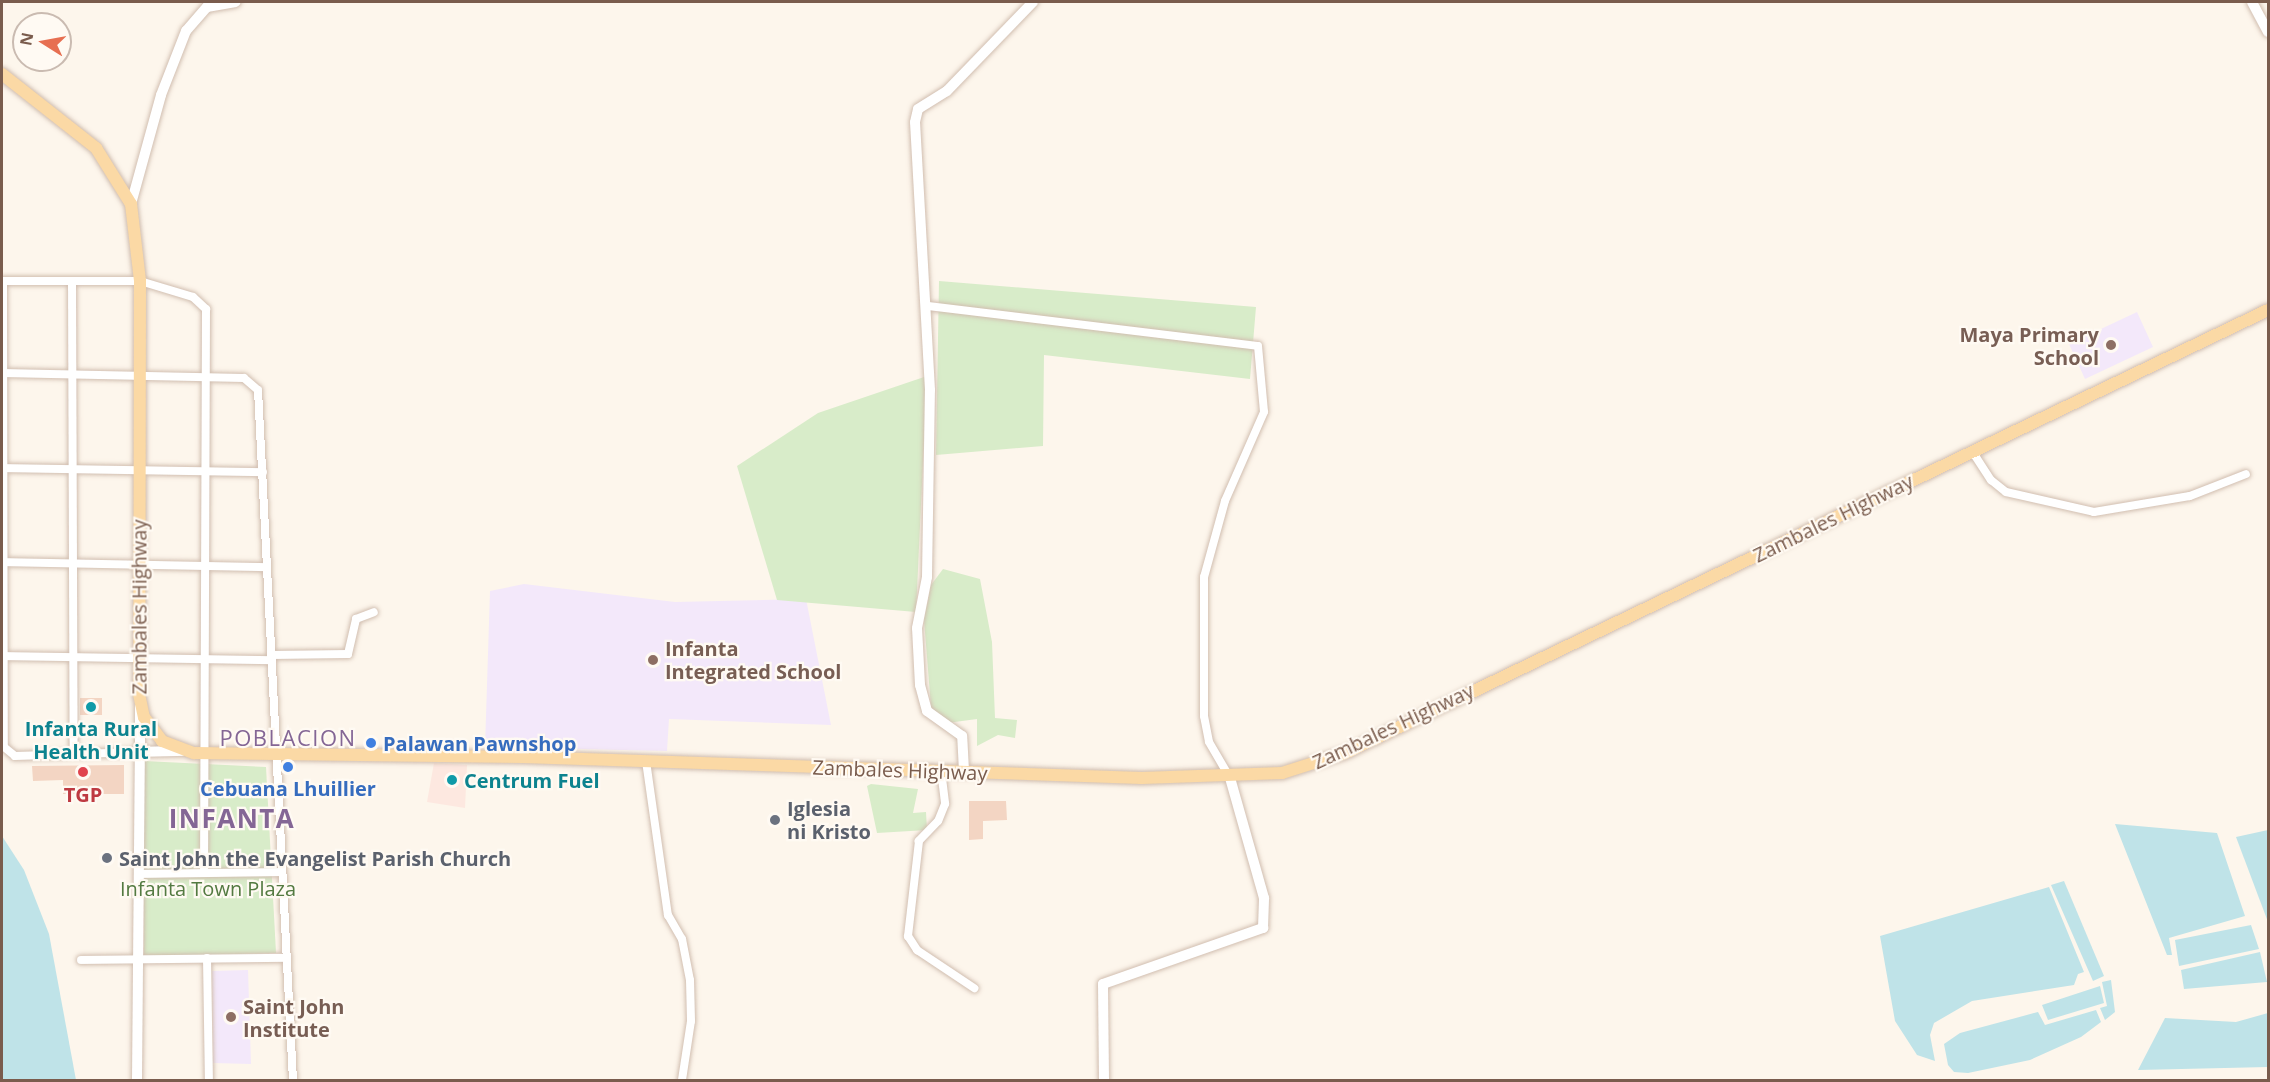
<!DOCTYPE html>
<html>
<head>
<meta charset="utf-8">
<style>
	body { margin:0 }
	#map { position:relative; width:2270px; height:1082px; overflow:hidden; background:#fdf6ec; font-family:"Open Sans",sans-serif }
	div>[style] { position:absolute }
	.commercial>* { inset:0; background:#fde8e0 }
	.education>* { inset:0; background:#f3e8fa }
	.green>* { inset:0; background:#d8ecc9 }
	.water>* { inset:0; background:#bfe3e8 }
	.building>* { inset:0; background:#f3d5c3 }
	.roads { filter:drop-shadow(0 0 2px #d1beb0) drop-shadow(0 0 2px #d1beb0) }
	.street>* { height:8px; margin:-4px; padding:0 4px; transform-origin:4px; border-radius:4px; background:#fff }
	.secondary>* { height:10px; margin:-5px; padding:0 5px; transform-origin:5px; border-radius:5px; background:#fff }
	.primary>* { height:12px; margin:-6px; padding:0 6px; transform-origin:6px; border-radius:6px; background:#fbd9a5 }
	.dots>* { width:16px; height:16px; translate:-50% -50%; box-sizing:border-box; border:3px solid #fffaf3; border-radius:50% }
	span { translate:-50% -50%; white-space:nowrap; text-align:center; line-height:1.15; -webkit-text-stroke:4.5px #fffaf3; paint-order:stroke }
	.education-label { font-size:20px; color:#785e54; font-weight:700 }
	.right { translate:-100% -50%; text-align:right }
	.left { translate:0 -50%; text-align:left }
	.street-label { font-size:20px; color:#7a5c4d }
	.culture-label { font-size:20px; color:#0d838f; font-weight:700 }
	.shop-label { font-size:20px; color:#366cbe; font-weight:700 }
	.health-label { font-size:20px; color:#be3a42; font-weight:700 }
	.worship-label { font-size:20px; color:#5b616d; font-weight:700 }
	.park-label { font-size:20px; color:#537a41 }
	.quarter-label { font-size:22px; color:#846695; letter-spacing:1.5px }
	.district-label { font-size:26px; color:#846695; font-weight:700; letter-spacing:1.5px }
	.frame { position:absolute; inset:0; border:3px solid #7a5c4d; pointer-events:none }
	.north { position:absolute; left:12px; top:12px; width:60px; height:60px; box-sizing:border-box; background:#fffaf3; border:2px solid #cabbb1; border-radius:50%; rotate:281deg; font-size:16px; font-weight:700; line-height:24px; text-align:center; color:#7a5c4d }
	.north::after { content:''; display:block; margin:auto; width:21px; height:27px; background:#e76f51; clip-path:polygon(50% 0,100% 100%,50% 72%,0 100%) }
</style>
</head>
<body>
<div id="map">
	<div class="commercial">
		<div style="clip-path:polygon(434px 763px,467px 765px,465px 808px,427px 802px)"></div>
	</div>
	<div class="education">
		<div style="clip-path:polygon(2137px 312px,2153px 347px,2085px 379px,2069px 344px)"></div>
		<div style="clip-path:polygon(524px 584px,675px 602px,806px 599px,831px 725px,669px 719px,667px 751px,485px 747px,490px 591px)"></div>
		<div style="clip-path:polygon(248px 970px,251px 1064px,213px 1063px,212px 971px)"></div>
	</div>
	<div class="green">
		<div style="clip-path:polygon(939px 281px,1256px 307px,1250px 379px,1044px 355px,1043px 446px,936px 455px)"></div>
		<div style="clip-path:polygon(927px 376px,916px 612px,777px 600px,737px 466px,818px 413px)"></div>
		<div style="clip-path:polygon(943px 569px,980px 579px,992px 642px,995px 718px,1017px 720px,1015px 738px,998px 735px,977px 746px,977px 719px,947px 723px,931px 707px,924px 620px,931px 585px)"></div>
		<div style="clip-path:polygon(144px 761px,266px 767px,276px 953px,144px 957px)"></div>
		<div style="clip-path:polygon(871px 784px,918px 789px,913px 813px,926px 812px,927px 830px,877px 833px,867px 786px)"></div>
	</div>
	<div class="water">
		<div style="clip-path:polygon(2115px 824px,2217px 833px,2245px 916px,2169px 938px,2172px 955px,2167px 955px)"></div>
		<div style="clip-path:polygon(2268px 830px,2268px 922px,2236px 837px)"></div>
		<div style="clip-path:polygon(2px 836px,24px 870px,49px 934px,76px 1080px,2px 1080px)"></div>
		<div style="clip-path:polygon(2064px 881px,2104px 976px,2093px 981px,2051px 885px)"></div>
		<div style="clip-path:polygon(2049px 887px,2084px 972px,2078px 974px,2074px 985px,1972px 1001px,1934px 1023px,1930px 1035px,1935px 1061px,1917px 1055px,1895px 1021px,1880px 936px)"></div>
		<div style="clip-path:polygon(2251px 925px,2259px 949px,2179px 966px,2175px 940px)"></div>
		<div style="clip-path:polygon(2260px 952px,2267px 982px,2184px 989px,2181px 970px)"></div>
		<div style="clip-path:polygon(2111px 980px,2115px 1012px,2105px 1020px,2100px 1008px,2107px 1006px,2102px 982px)"></div>
		<div style="clip-path:polygon(2100px 986px,2104px 1003px,2048px 1020px,2042px 1005px)"></div>
		<div style="clip-path:polygon(2096px 1010px,2101px 1022px,2081px 1037px,2030px 1060px,1968px 1073px,1954px 1072px,1948px 1065px,1944px 1044px,1960px 1033px,2038px 1012px,2045px 1025px)"></div>
		<div style="clip-path:polygon(2268px 1013px,2268px 1067px,2138px 1070px,2165px 1018px,2236px 1022px)"></div>
	</div>
	<div class="building">
		<div style="clip-path:polygon(80px 698px,102px 698px,102px 715px,80px 715px)"></div>
		<div style="clip-path:polygon(124px 765px,124px 794px,63px 794px,63px 780px,33px 781px,32px 766px)"></div>
		<div style="clip-path:polygon(969px 801px,1006px 801px,1007px 820px,983px 821px,983px 839px,969px 840px)"></div>
	</div>
	<div class="roads">
		<div class="street">
			<div style="left:2px;top:281px;width:138px"></div>
			<div style="left:140px;top:281px;width:55px;rotate:16.8deg"></div>
			<div style="left:193px;top:297px;width:18px;rotate:43deg"></div>
			<div style="left:206px;top:309px;width:564px;rotate:90.2deg"></div>
			<div style="left:3px;top:281px;width:466px;rotate:89.9deg"></div>
			<div style="left:4px;top:747px;width:14px;rotate:39deg"></div>
			<div style="left:15px;top:756px;width:125px;rotate:-1.8deg"></div>
			<div style="left:72px;top:281px;width:473px;rotate:89.8deg"></div>
			<div style="left:928px;top:306px;width:332px;rotate:6.9deg"></div>
			<div style="left:1258px;top:346px;width:66px;rotate:84.8deg"></div>
			<div style="left:1264px;top:412px;width:97px;rotate:113.7deg"></div>
			<div style="left:1225px;top:501px;width:79px;rotate:105.4deg"></div>
			<div style="left:1204px;top:577px;width:139px;rotate:90deg"></div>
			<div style="left:1204px;top:716px;width:26px;rotate:79deg"></div>
			<div style="left:1209px;top:742px;width:42px;rotate:59.7deg"></div>
			<div style="left:2px;top:373px;width:242px;rotate:1.2deg"></div>
			<div style="left:244px;top:378px;width:18px;rotate:41deg"></div>
			<div style="left:258px;top:390px;width:691px;rotate:87.1deg"></div>
			<div style="left:1972px;top:451px;width:35px;rotate:57deg"></div>
			<div style="left:1991px;top:480px;width:19px;rotate:39deg"></div>
			<div style="left:2006px;top:492px;width:90px;rotate:12.8deg"></div>
			<div style="left:2094px;top:512px;width:97px;rotate:-9.5deg"></div>
			<div style="left:2190px;top:496px;width:60px;rotate:-21.4deg"></div>
			<div style="left:2px;top:468px;width:261px;rotate:0.9deg"></div>
			<div style="left:2px;top:562px;width:265px;rotate:1.1deg"></div>
			<div style="left:271px;top:655px;width:77px;rotate:-0.7deg"></div>
			<div style="left:348px;top:654px;width:36px;rotate:-77deg"></div>
			<div style="left:356px;top:619px;width:19px;rotate:-21deg"></div>
			<div style="left:2px;top:656px;width:269px;rotate:0.9deg"></div>
			<div style="left:646px;top:761px;width:156px;rotate:81.9deg"></div>
			<div style="left:668px;top:915px;width:28px;rotate:60deg"></div>
			<div style="left:682px;top:939px;width:42px;rotate:79deg"></div>
			<div style="left:690px;top:980px;width:41px;rotate:88.6deg"></div>
			<div style="left:691px;top:1021px;width:60px;rotate:98.7deg"></div>
			<div style="left:941px;top:770px;width:34px;rotate:83deg"></div>
			<div style="left:945px;top:804px;width:18px;rotate:112deg"></div>
			<div style="left:938px;top:821px;width:28px;rotate:134deg"></div>
			<div style="left:919px;top:841px;width:96px;rotate:96.6deg"></div>
			<div style="left:908px;top:936px;width:17px;rotate:57deg"></div>
			<div style="left:917px;top:950px;width:69px;rotate:33.7deg"></div>
			<div style="left:139px;top:874px;width:142px;rotate:-0.8deg"></div>
			<div style="left:207px;top:958px;width:122px;rotate:89.1deg"></div>
			<div style="left:81px;top:960px;width:205px;rotate:-0.6deg"></div>
		</div>
		<div class="secondary">
			<div style="left:2252px;top:2px;width:34px;rotate:62deg"></div>
			<div style="left:131px;top:204px;width:113px;rotate:-74.6deg"></div>
			<div style="left:161px;top:95px;width:69px;rotate:-68.7deg"></div>
			<div style="left:186px;top:31px;width:32px;rotate:-49deg"></div>
			<div style="left:207px;top:7px;width:29px;rotate:-10deg"></div>
			<div style="left:140px;top:707px;width:45px;rotate:90deg"></div>
			<div style="left:964px;top:771px;width:35px;rotate:-93deg"></div>
			<div style="left:962px;top:736px;width:43px;rotate:-144.5deg"></div>
			<div style="left:927px;top:711px;width:27px;rotate:-105deg"></div>
			<div style="left:920px;top:685px;width:57px;rotate:-93deg"></div>
			<div style="left:917px;top:628px;width:52px;rotate:-78.9deg"></div>
			<div style="left:927px;top:577px;width:187px;rotate:-89.1deg"></div>
			<div style="left:930px;top:390px;width:268px;rotate:-93.2deg"></div>
			<div style="left:915px;top:122px;width:13px;rotate:-77deg"></div>
			<div style="left:918px;top:109px;width:34px;rotate:-32deg"></div>
			<div style="left:947px;top:91px;width:124px;rotate:-46deg"></div>
			<div style="left:137px;top:1080px;width:328px;rotate:-89.5deg"></div>
			<div style="left:140px;top:752px;width:42px;rotate:-1.4deg"></div>
			<div style="left:1104px;top:1080px;width:96px;rotate:-90.6deg"></div>
			<div style="left:1103px;top:984px;width:170px;rotate:-19.3deg"></div>
			<div style="left:1263px;top:928px;width:30px;rotate:-88deg"></div>
			<div style="left:1264px;top:898px;width:125px;rotate:-105.8deg"></div>
		</div>
		<div class="primary">
			<div style="left:2px;top:74px;width:120px;rotate:38.2deg"></div>
			<div style="left:96px;top:148px;width:66px;rotate:58deg"></div>
			<div style="left:131px;top:204px;width:78px;rotate:83.3deg"></div>
			<div style="left:140px;top:281px;width:413px;rotate:90.1deg"></div>
			<div style="left:139px;top:694px;width:24px;rotate:78deg"></div>
			<div style="left:144px;top:717px;width:30px;rotate:53deg"></div>
			<div style="left:162px;top:741px;width:34px;rotate:21deg"></div>
			<div style="left:194px;top:753px;width:329px;rotate:0.7deg"></div>
			<div style="left:523px;top:757px;width:619px;rotate:1.94deg"></div>
			<div style="left:1142px;top:778px;width:140px;rotate:-2deg"></div>
			<div style="left:1282px;top:773px;width:66px;rotate:-17.6deg"></div>
			<div style="left:1345px;top:753px;width:1024px;rotate:-25.64deg"></div>
		</div>
	</div>
	<div class="dots">
		<div style="left:2111px;top:345px;background:#8d6e63"></div>
		<div style="left:653px;top:660px;background:#8d6e63"></div>
		<div style="left:91px;top:707px;background:#0f9aa8"></div>
		<div style="left:371px;top:743px;background:#3f7fe0"></div>
		<div style="left:288px;top:767px;background:#3f7fe0"></div>
		<div style="left:83px;top:772px;background:#e0444e"></div>
		<div style="left:452px;top:780px;background:#0f9aa8"></div>
		<div style="left:775px;top:820px;background:#6b7280"></div>
		<div style="left:107px;top:858px;background:#6b7280"></div>
		<div style="left:231px;top:1017px;background:#8d6e63"></div>
	</div>
	<div class="education-label">
		<span class="right" style="left:2099px;top:346px">Maya Primary<br>School</span>
		<span class="left" style="left:665px;top:660px">Infanta<br>Integrated School</span>
		<span class="left" style="left:243px;top:1018px">Saint John<br>Institute</span>
	</div>
	<div class="street-label">
		<span style="left:1833px;top:518px;rotate:-26deg">Zambales Highway</span>
		<span style="left:139px;top:607px;rotate:-90deg">Zambales Highway</span>
		<span style="left:1393px;top:726px;rotate:-25deg">Zambales Highway</span>
		<span style="left:900px;top:770px;rotate:2deg">Zambales Highway</span>
	</div>
	<div class="culture-label">
		<span style="left:91px;top:740px">Infanta Rural<br>Health Unit</span>
		<span class="left" style="left:464px;top:780px">Centrum Fuel</span>
	</div>
	<div class="shop-label">
		<span class="left" style="left:383px;top:743px">Palawan Pawnshop</span>
		<span style="left:288px;top:788px">Cebuana Lhuillier</span>
	</div>
	<div class="health-label">
		<span style="left:83px;top:794px">TGP</span>
	</div>
	<div class="worship-label">
		<span class="left" style="left:787px;top:820px">Iglesia<br>ni Kristo</span>
		<span class="left" style="left:119px;top:858px">Saint John the Evangelist Parish Church</span>
	</div>
	<div class="park-label">
		<span style="left:208px;top:888px">Infanta Town Plaza</span>
	</div>
	<div class="quarter-label">
		<span style="left:288px;top:738px">POBLACION</span>
	</div>
	<div class="district-label">
		<span style="left:232px;top:819px">INFANTA</span>
	</div>
	<div class="frame"></div>
	<div class="north">N</div>
</div>
</body>
</html>
